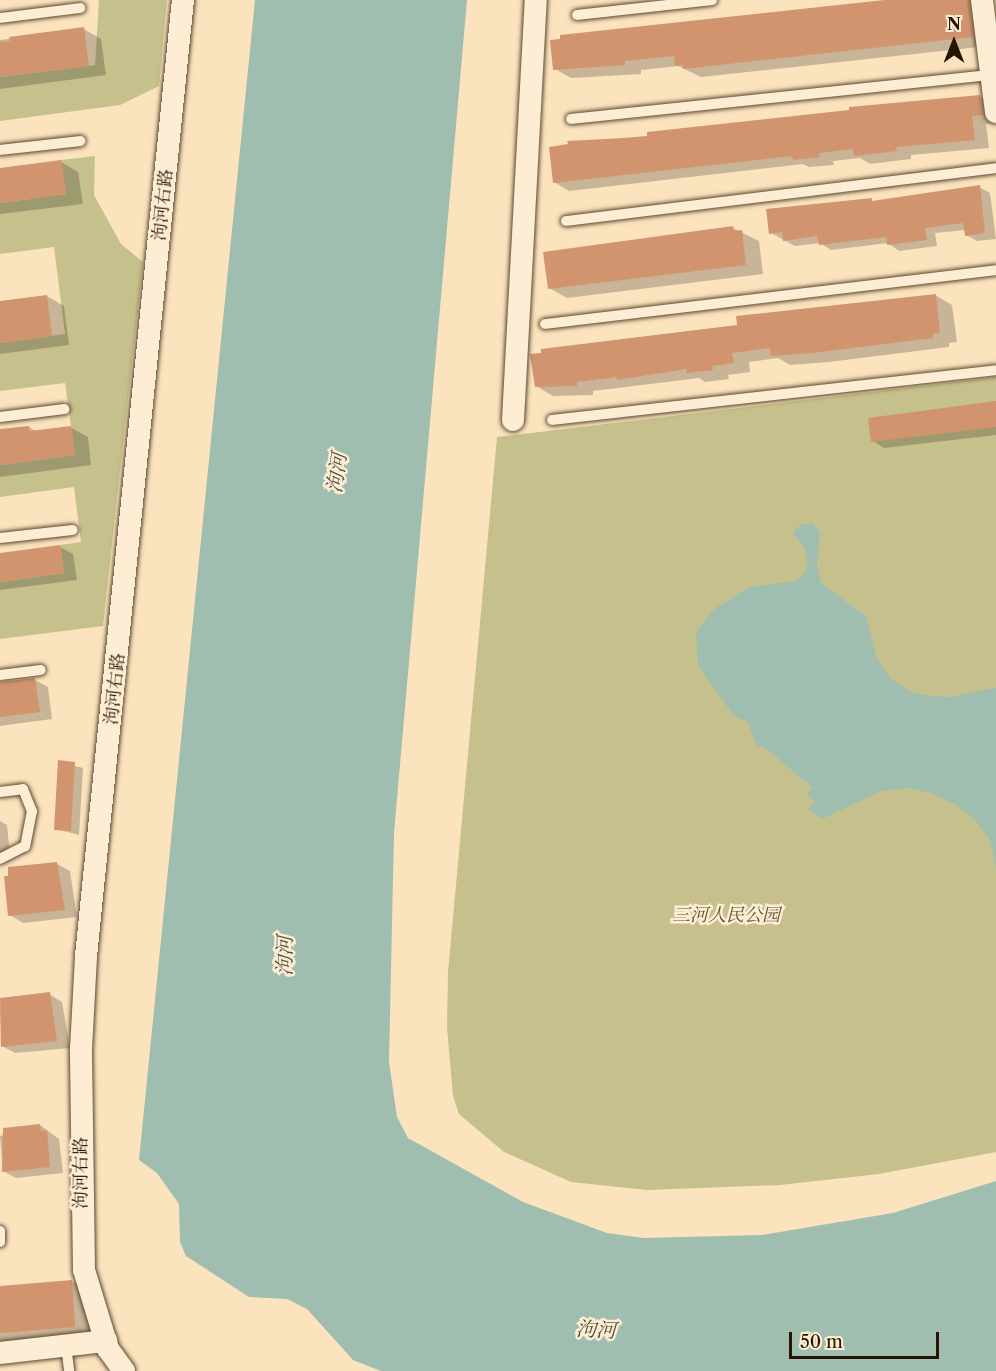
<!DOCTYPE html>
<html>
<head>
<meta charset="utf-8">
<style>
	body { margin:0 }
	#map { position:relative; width:996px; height:1371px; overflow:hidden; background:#fbe3bd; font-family:"Libre Caslon Text","Noto Serif SC",serif }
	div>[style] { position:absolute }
	.green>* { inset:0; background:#c6c18c }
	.water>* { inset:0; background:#9fbeaf }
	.shadow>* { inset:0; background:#0003 }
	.building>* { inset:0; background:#d2946e }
	.roads { filter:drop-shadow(0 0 2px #5b4830) drop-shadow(0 0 2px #5b4830) }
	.service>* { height:10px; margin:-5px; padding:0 5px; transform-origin:5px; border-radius:5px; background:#fcedd4 }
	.minor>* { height:22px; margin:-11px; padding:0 11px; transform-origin:11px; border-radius:11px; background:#fcedd4 }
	span { translate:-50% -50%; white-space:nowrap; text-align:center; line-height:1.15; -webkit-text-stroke:5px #fcedd4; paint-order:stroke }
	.street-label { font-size:18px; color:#261501 }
	.park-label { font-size:18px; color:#5e5132; font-style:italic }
	.water-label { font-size:20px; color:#50503e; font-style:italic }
	.north { position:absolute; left:924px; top:12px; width:60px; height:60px; -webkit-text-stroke:4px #fcedd4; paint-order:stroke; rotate:0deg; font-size:16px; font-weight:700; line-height:24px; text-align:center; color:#261501 }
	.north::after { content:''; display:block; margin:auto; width:21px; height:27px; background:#261501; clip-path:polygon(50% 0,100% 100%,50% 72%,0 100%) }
	.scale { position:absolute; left:789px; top:1332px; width:150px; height:27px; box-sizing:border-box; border:3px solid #261501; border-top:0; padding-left:8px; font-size:18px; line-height:21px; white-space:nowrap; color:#261501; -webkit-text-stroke:4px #fcedd4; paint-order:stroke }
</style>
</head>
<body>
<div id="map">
	<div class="green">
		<div style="clip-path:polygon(99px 0,167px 0,159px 86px,120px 105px,0 121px,0 77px,95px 65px)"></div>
		<div style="clip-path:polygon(95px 156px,94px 195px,121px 244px,143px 262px,103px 626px,0 639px,0 582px,64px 573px,60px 545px,81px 542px,74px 487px,0 497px,0 465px,75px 455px,65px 383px,0 391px,0 343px,65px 334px,54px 247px,0 254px,0 203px,66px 194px,61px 160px)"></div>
		<div style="clip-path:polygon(996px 377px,996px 1152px,879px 1174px,780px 1185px,647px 1190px,571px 1182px,504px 1152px,459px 1114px,453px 1096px,447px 1028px,448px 972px,497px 437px)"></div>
	</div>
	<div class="water">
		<div style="clip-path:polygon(255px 0,467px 0,394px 833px,389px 1062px,397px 1117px,408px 1138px,523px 1202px,607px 1233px,644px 1238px,762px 1235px,893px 1213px,996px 1181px,996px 1371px,381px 1371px,353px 1360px,307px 1309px,287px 1299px,249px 1297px,186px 1256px,180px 1242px,179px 1204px,157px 1173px,139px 1160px)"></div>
		<div style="clip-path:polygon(813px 523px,820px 533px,817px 564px,821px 583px,866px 616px,877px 658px,891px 679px,912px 692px,931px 696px,949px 697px,996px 688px,996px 869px,990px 840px,975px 820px,955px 804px,931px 793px,907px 788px,881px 791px,822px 819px,808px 809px,814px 801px,807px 794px,812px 787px,765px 748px,756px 745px,748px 722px,734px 716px,698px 666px,696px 632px,714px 609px,750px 587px,794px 581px,802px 577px,808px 565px,804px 547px,793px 533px,801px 524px)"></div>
	</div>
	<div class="shadow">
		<div style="clip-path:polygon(897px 0,981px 0,988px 46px,701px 77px,678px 66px,641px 70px,641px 74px,571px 78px,555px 69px,551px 41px,581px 34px)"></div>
		<div style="clip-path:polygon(84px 29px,101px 39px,106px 75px,0 89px,0 40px)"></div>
		<div style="clip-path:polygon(980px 97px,995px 105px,996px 123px,986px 124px,989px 148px,911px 155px,911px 159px,870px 164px,860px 158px,833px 161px,834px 165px,809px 167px,803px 164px,569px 191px,554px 182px,649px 137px)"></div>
		<div style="clip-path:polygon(61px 162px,78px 172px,83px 204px,0 214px,0 170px)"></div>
		<div style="clip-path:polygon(979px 187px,990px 193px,996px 239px,977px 241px,966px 235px,965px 230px,935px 233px,937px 246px,899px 251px,888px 243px,831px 250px,820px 243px,795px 246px,771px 233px,871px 200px,876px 202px)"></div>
		<div style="clip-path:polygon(733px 228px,759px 241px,763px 274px,567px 298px,549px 288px)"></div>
		<div style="clip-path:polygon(935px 295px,952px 305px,957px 342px,949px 343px,949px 347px,829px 362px,790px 365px,778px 358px,749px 362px,750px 372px,728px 375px,729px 379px,705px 382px,699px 378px,593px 391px,593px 395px,553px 396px,536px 386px,739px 327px)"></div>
		<div style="clip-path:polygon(47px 296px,64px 306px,69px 345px,0 354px,0 302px)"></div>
		<div style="clip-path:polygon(996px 402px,996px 435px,884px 448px,873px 441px)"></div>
		<div style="clip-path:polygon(29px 427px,37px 432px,70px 427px,88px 437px,91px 465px,0 477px,0 431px)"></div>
		<div style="clip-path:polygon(60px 547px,73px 554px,77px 580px,0 590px,0 555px)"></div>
		<div style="clip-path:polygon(35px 680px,48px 687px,52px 719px,0 726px,0 684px)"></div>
		<div style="clip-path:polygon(60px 762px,83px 768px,79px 835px,56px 829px)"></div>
		<div style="clip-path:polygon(0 821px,7px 825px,10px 855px,0 856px)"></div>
		<div style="clip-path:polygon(57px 864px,70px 871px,77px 917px,23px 923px,10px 915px)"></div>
		<div style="clip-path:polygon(49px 994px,62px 1002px,70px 1048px,15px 1053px,2px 1046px,0 1008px)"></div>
		<div style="clip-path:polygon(40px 1125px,59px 1139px,63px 1173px,16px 1178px,3px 1171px,0 1136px)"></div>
		<div style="clip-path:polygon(71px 1281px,88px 1291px,91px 1336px,0 1343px,0 1287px)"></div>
	</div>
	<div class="building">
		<div style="clip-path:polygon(884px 0,969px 0,973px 37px,683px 69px,683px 65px,675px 66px,674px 56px,625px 61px,625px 65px,553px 70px,550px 40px,560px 39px,560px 35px)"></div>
		<div style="clip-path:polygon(84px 27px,89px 66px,0 77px,0 42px,10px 41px,9px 37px)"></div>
		<div style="clip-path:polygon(980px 95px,983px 115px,972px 116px,975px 140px,896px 147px,897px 151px,854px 156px,853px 149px,819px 153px,820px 157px,793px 160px,792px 156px,553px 183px,549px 147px,568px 144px,567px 141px,623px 138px,647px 136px,647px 132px,849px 110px,849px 107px)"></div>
		<div style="clip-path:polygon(61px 160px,66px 194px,0 203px,0 168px)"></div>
		<div style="clip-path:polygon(980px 185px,985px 233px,965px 236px,963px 223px,925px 228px,927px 240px,887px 245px,886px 237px,819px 245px,817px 236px,783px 241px,782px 232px,769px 234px,766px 209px,872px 198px,872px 201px)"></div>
		<div style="clip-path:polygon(733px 226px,734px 231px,742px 230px,746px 265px,548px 289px,543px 252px)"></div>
		<div style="clip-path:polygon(936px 294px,940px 333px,933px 334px,933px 338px,812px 353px,771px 356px,770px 348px,732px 353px,734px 363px,712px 366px,713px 370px,687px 373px,686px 369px,617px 380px,617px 377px,577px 382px,577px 386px,535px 387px,530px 354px,541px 353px,541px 349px,737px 325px,736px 316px)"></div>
		<div style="clip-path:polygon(47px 295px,52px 336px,0 343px,0 301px)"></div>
		<div style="clip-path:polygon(996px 401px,996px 427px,871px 442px,868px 418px)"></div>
		<div style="clip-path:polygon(29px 426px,30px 431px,71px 426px,75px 455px,0 465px,0 429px)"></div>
		<div style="clip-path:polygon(60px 545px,64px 573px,0 582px,0 553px)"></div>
		<div style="clip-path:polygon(35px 678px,40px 712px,0 717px,0 682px)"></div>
		<div style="clip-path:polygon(58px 760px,75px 762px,71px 831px,54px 830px)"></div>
		<div style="clip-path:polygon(57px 862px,65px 910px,8px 916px,4px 876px,8px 876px,8px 867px)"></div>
		<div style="clip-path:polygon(50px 992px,57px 1041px,1px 1047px,0 998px)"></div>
		<div style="clip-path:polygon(40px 1124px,41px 1131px,47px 1130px,50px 1167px,2px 1172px,3px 1128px)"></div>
		<div style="clip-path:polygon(72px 1280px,75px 1327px,0 1333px,0 1286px)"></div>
	</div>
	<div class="roads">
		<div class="service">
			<div style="left:577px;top:15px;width:136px;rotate:-6.3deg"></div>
			<div style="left:0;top:18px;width:81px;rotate:-7.1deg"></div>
			<div style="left:571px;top:119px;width:423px;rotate:-6deg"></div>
			<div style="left:0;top:150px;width:81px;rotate:-6.4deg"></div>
			<div style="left:566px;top:221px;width:433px;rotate:-7deg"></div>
			<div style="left:545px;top:324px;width:454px;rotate:-6.8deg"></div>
			<div style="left:0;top:417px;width:65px;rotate:-7deg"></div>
			<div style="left:552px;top:420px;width:447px;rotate:-6.4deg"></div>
			<div style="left:0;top:538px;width:73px;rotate:-6.3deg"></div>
			<div style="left:0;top:675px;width:41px;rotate:-7deg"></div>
			<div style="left:0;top:792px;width:23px;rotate:-7deg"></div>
			<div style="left:23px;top:789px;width:24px;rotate:68deg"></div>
			<div style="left:32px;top:811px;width:36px;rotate:101deg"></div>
			<div style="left:25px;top:846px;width:28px;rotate:153deg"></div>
			<div style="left:0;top:1231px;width:11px;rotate:90deg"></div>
			<div style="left:66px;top:1345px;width:26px;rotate:83deg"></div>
		</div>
		<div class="minor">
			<div style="left:982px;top:0;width:113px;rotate:82.9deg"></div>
			<div style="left:513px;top:420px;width:421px;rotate:-86.9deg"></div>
			<div style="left:0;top:1353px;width:107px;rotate:-6.5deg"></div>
			<div style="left:124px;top:1371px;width:27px;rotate:-126deg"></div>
			<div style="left:108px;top:1349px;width:83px;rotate:-106.9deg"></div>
			<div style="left:84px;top:1270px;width:221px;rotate:-90.8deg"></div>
			<div style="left:81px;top:1049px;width:93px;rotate:-86.9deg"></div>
			<div style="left:86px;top:956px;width:961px;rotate:-84.21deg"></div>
		</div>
	</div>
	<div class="street-label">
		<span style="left:163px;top:205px;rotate:-84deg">泃河右路</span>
		<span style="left:115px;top:689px;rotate:-84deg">泃河右路</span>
		<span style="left:81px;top:1173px;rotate:-90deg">泃河右路</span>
	</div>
	<div class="park-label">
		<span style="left:726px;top:915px">三河人民公园</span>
	</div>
	<div class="water-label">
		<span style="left:337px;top:473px;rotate:-82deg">泃河</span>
		<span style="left:285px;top:956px;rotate:-89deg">泃河</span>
		<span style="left:596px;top:1330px;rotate:3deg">泃河</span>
	</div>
	<div class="north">N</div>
	<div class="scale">50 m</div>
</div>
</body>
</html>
